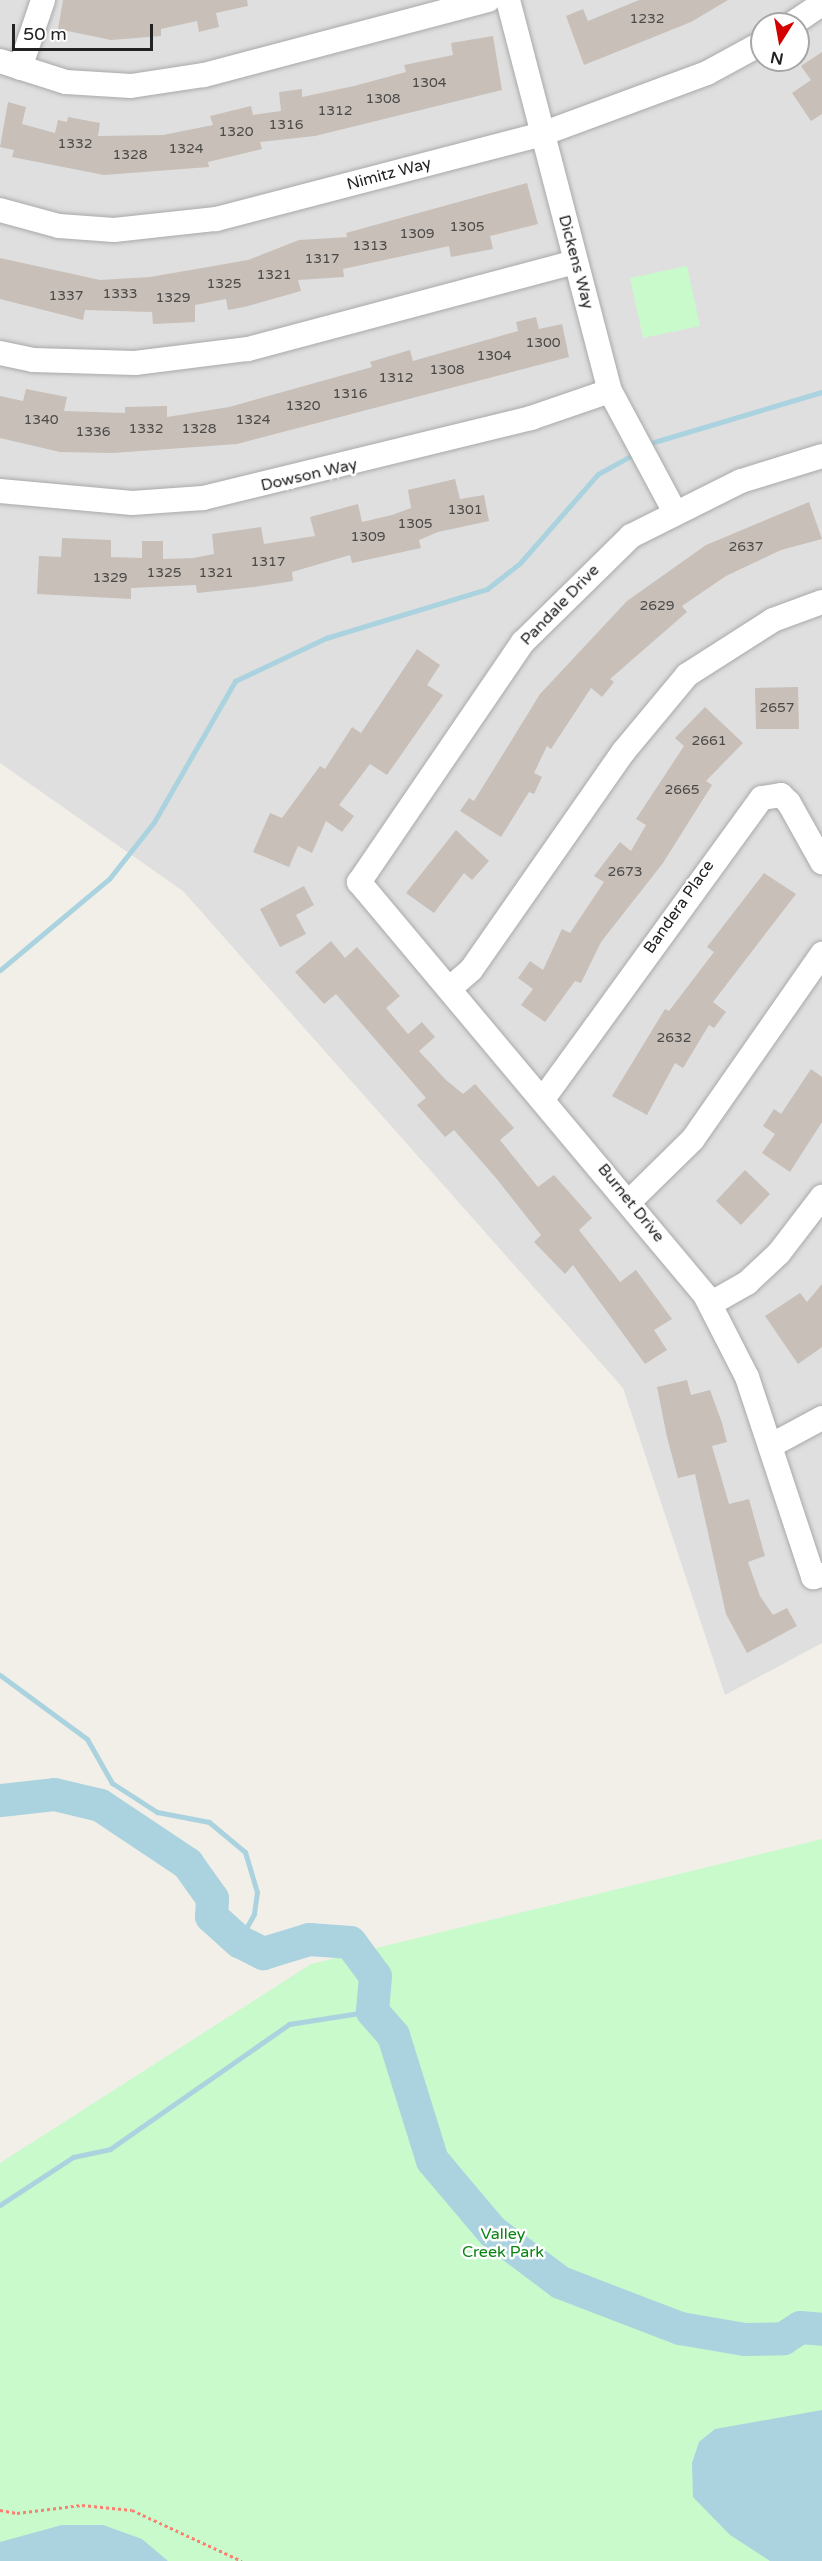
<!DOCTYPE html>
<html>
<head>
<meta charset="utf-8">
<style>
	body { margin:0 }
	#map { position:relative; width:822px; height:2561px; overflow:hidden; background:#f2efe9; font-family:"Varela Round",sans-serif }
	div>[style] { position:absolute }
	.residential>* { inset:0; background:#e0dfdf }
	.park>* { inset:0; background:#c8facc }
	.water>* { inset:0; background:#aad3df }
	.stream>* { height:5px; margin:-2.5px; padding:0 2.5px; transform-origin:2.5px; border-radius:2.5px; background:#aad3df }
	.river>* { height:33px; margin:-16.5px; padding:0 16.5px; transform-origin:16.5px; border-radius:16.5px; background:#aad3df }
	.building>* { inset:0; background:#c7bfb8 }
	.path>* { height:3px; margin-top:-1.5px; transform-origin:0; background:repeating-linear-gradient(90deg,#fa8072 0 3px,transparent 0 6px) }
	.roads { filter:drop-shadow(0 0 2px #a9a9a9) drop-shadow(0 0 2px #a9a9a9) }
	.minor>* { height:24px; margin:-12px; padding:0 12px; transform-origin:12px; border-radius:12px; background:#fff }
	span { translate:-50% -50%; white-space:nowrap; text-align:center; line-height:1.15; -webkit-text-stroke:5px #fff; paint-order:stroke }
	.number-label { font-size:14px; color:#4b4948 }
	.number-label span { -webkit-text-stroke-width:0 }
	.street-label { font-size:16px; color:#222 }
	.park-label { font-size:16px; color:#0c8416 }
	.north { position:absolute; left:750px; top:12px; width:60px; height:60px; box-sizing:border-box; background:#fff; border:2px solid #a7a7a7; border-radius:50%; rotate:191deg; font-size:16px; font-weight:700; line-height:24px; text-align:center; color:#222 }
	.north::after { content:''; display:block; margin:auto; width:21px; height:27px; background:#d40000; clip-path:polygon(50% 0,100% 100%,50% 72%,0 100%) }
	.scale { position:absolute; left:12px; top:24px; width:141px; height:27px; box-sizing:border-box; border:3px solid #222; border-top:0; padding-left:8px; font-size:18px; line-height:21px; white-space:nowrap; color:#222; -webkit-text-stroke:4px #fff; paint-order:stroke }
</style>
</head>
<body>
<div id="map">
	<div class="residential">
		<div style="clip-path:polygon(evenodd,0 0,822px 0,822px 1643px,725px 1695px,623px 1388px,183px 891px,0 763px,0 0,762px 24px,798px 24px,798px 60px,762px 60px,762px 24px)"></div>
	</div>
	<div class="park">
		<div style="clip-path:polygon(687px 266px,700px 326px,643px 338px,630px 278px)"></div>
		<div style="clip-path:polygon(822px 1839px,822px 2561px,0 2561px,0 2163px,311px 1964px)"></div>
	</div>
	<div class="water">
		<div style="clip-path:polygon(822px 2410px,822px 2561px,770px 2561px,730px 2535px,693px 2497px,692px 2463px,699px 2442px,715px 2429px)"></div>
		<div style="clip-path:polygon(62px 2525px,103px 2525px,142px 2539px,168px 2561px,0 2561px,0 2542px)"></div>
	</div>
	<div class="stream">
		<div style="left:654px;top:442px;width:175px;rotate:-16.6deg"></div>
		<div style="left:0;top:970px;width:142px;rotate:-39.9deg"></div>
		<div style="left:109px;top:879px;width:73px;rotate:-51.7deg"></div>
		<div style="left:154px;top:822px;width:163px;rotate:-60.1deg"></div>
		<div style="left:235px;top:681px;width:101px;rotate:-25.3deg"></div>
		<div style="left:326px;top:638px;width:168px;rotate:-16.9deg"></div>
		<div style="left:487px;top:589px;width:42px;rotate:-38.2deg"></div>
		<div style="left:520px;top:563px;width:118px;rotate:-48.8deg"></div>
		<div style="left:598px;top:474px;width:39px;rotate:-29deg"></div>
		<div style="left:0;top:1675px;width:108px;rotate:36.3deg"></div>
		<div style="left:87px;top:1739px;width:51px;rotate:60.4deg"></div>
		<div style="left:112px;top:1783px;width:54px;rotate:32.8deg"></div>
		<div style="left:157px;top:1812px;width:53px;rotate:10.9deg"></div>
		<div style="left:209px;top:1822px;width:47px;rotate:39.8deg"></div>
		<div style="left:245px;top:1852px;width:42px;rotate:73.3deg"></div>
		<div style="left:257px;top:1892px;width:22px;rotate:98deg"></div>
		<div style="left:254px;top:1914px;width:31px;rotate:119deg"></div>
		<div style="left:0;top:2205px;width:87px;rotate:-33.3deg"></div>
		<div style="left:73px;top:2157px;width:38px;rotate:-12deg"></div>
		<div style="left:110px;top:2149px;width:218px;rotate:-34.9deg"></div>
		<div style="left:289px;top:2024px;width:84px;rotate:-8.9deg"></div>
	</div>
	<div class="river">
		<div style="left:0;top:1800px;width:54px;rotate:-6.3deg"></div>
		<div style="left:54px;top:1794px;width:47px;rotate:13.4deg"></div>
		<div style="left:100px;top:1805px;width:105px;rotate:33.7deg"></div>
		<div style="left:187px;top:1863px;width:43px;rotate:54.5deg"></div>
		<div style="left:212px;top:1898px;width:18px;rotate:93deg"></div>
		<div style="left:211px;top:1916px;width:38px;rotate:42deg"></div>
		<div style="left:239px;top:1941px;width:27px;rotate:27deg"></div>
		<div style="left:263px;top:1953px;width:48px;rotate:-16.9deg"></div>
		<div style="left:309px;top:1939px;width:41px;rotate:4.2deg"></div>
		<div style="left:350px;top:1942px;width:42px;rotate:53.7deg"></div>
		<div style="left:375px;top:1976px;width:35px;rotate:95deg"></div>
		<div style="left:372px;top:2011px;width:32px;rotate:49deg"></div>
		<div style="left:393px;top:2035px;width:131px;rotate:72.7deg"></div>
		<div style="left:432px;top:2160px;width:93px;rotate:49.8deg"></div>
		<div style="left:492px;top:2231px;width:85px;rotate:36.9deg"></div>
		<div style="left:560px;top:2282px;width:129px;rotate:21deg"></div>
		<div style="left:680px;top:2328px;width:65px;rotate:9.8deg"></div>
		<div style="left:744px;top:2339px;width:39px;rotate:-1deg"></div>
		<div style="left:783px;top:2338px;width:20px;rotate:-33deg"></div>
		<div style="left:800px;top:2327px;width:22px;rotate:5deg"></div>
	</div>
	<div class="building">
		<div style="clip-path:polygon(63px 0,247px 0,248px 6px,216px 13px,219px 27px,199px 32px,197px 21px,161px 29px,161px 36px,111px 40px,58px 29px)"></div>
		<div style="clip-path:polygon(639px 0,728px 0,691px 22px,584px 65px,566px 16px,583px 9px,588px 21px)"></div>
		<div style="clip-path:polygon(493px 36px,502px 90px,315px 136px,260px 142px,262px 149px,208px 162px,209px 167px,104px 175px,12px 157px,14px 150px,0 147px,8px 102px,26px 107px,22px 124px,55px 133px,58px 120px,67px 122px,68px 117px,100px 123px,98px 136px,163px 135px,213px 125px,210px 116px,251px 106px,253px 115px,281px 111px,279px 92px,302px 89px,302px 97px,354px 86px,406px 72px,404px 65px,453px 55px,451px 43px)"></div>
		<div style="clip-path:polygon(822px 52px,822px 114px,811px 121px,792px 93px,811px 80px,801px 66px)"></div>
		<div style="clip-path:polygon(527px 183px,538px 224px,490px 236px,493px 249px,451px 257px,449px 246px,343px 269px,344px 277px,298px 280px,301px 291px,244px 307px,228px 310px,226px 299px,195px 305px,195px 322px,153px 324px,152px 312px,85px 310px,83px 320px,0 299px,0 258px,100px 280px,150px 277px,248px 260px,299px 240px,347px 237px,346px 233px)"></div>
		<div style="clip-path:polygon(536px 317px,539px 329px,562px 324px,569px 357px,237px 444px,113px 453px,60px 452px,0 438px,0 396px,23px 401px,26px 389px,67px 397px,64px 411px,125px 413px,125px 407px,167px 406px,167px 417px,229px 407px,372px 367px,370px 362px,410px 350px,413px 361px,518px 331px,516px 322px)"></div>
		<div style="clip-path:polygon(455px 479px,460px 499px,484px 495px,489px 521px,438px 532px,419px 540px,421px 548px,352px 563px,350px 555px,292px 572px,293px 581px,254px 587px,197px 593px,196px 585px,131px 588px,131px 599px,37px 594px,39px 556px,61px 557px,62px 538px,111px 540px,111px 557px,142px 558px,142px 541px,163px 541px,163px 559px,193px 558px,214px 554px,212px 534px,261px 527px,264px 544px,315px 536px,310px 517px,358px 504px,362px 522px,392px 515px,411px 508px,408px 490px)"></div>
		<div style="clip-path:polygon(809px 502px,822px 539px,781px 550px,726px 576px,682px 606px,687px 612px,610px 679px,614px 682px,602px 697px,591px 688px,551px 749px,547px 746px,534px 773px,542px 777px,534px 794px,529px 792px,501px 837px,460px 811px,469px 798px,474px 801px,540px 694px,627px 601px,706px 545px)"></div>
		<div style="clip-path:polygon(417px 649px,440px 665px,427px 685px,443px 695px,387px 775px,370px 764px,339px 805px,354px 816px,342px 832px,326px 821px,312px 853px,298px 846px,289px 867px,253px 852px,270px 813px,282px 818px,320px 766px,325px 769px,352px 727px,361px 733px)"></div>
		<div style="clip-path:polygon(798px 687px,799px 729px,756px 729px,755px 688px)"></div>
		<div style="clip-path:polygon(705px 707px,743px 743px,706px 781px,712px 785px,663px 863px,601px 942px,581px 983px,575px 981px,545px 1022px,521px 1005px,533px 989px,518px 978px,530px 961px,543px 970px,562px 929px,570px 933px,604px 882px,594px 876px,620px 842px,631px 851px,646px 825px,636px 819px,684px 746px,675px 738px)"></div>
		<div style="clip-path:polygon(456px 830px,489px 861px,472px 880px,464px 873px,434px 913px,406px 893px)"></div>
		<div style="clip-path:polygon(764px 873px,796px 894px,713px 1002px,726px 1012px,714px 1028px,709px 1025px,683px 1068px,675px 1063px,647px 1115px,612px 1096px,665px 1009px,669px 1011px,714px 952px,707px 947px)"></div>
		<div style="clip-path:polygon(304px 886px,314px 905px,296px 915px,306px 934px,280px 947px,260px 909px)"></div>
		<div style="clip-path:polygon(331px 941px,345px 958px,357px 947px,400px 996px,386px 1008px,408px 1034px,422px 1022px,435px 1037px,419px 1051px,446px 1080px,463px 1094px,475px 1084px,514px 1128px,500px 1140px,538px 1187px,554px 1175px,592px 1218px,579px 1230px,620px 1282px,636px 1270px,672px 1319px,654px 1330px,667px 1350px,645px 1364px,573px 1265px,565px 1274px,534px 1242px,541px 1235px,496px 1178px,454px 1130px,445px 1137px,417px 1105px,426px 1098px,336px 994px,324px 1004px,295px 972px)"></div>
		<div style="clip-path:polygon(811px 1069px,822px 1077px,822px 1122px,790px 1172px,762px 1153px,775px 1134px,763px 1126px,774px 1109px,781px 1114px)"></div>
		<div style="clip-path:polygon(745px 1170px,770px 1194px,741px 1225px,716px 1201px)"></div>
		<div style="clip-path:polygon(822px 1284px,822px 1347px,798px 1364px,765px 1316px,800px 1293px,807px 1302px)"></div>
		<div style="clip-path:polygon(687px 1380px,691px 1395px,710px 1390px,722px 1423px,727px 1442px,712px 1446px,729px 1504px,749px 1499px,765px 1556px,748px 1562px,760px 1596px,773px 1615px,787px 1608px,797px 1626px,747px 1653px,726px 1614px,695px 1474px,678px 1478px,667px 1437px,657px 1387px)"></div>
	</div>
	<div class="path">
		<div style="left:0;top:2510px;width:17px;rotate:10deg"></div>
		<div style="left:17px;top:2513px;width:65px;rotate:-7deg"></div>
		<div style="left:82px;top:2505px;width:50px;rotate:5.7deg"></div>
		<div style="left:132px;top:2510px;width:121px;rotate:24.9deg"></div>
	</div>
	<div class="roads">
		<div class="minor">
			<div style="left:508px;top:0;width:404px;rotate:75.4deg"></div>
			<div style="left:610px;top:391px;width:137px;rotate:61.8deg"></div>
			<div style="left:792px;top:24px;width:36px;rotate:-34deg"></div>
			<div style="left:0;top:61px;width:69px;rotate:17.7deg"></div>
			<div style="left:66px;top:82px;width:65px;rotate:3.5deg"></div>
			<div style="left:131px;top:86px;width:74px;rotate:-8.6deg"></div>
			<div style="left:204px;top:75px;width:294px;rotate:-14.8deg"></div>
			<div style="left:20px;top:68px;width:72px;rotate:-71.3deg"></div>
			<div style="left:0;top:210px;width:61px;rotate:15.2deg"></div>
			<div style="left:59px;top:226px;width:55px;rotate:4.2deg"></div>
			<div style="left:114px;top:230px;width:103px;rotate:-6.2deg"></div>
			<div style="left:216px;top:219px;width:337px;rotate:-14.6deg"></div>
			<div style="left:542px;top:134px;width:176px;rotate:-20.3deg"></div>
			<div style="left:707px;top:73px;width:63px;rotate:-28.6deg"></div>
			<div style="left:0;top:353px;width:34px;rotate:12deg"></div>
			<div style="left:33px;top:360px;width:102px;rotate:1.7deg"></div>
			<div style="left:135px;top:363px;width:114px;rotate:-7.1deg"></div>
			<div style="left:248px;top:349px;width:339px;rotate:-14.9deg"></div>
			<div style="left:822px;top:456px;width:85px;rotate:162.8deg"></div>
			<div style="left:741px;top:481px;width:123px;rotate:153.4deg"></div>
			<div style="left:631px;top:536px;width:151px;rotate:135.5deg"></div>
			<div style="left:523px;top:642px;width:291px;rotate:124.3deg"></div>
			<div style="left:359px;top:882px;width:539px;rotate:50.04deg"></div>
			<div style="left:705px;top:1295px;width:92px;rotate:62.9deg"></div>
			<div style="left:747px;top:1377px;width:211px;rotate:71.7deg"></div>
			<div style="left:813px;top:1577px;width:9px;rotate:-13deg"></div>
			<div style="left:0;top:491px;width:133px;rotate:5.2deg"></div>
			<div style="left:132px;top:503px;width:71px;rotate:-4deg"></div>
			<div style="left:203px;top:498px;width:338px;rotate:-13.7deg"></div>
			<div style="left:531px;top:418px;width:83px;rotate:-18.9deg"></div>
			<div style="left:449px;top:989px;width:29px;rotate:-41deg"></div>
			<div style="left:471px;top:970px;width:267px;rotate:-55.1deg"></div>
			<div style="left:624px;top:751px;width:99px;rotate:-50.3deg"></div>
			<div style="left:687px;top:675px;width:102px;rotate:-32.6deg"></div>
			<div style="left:773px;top:620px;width:52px;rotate:-20.2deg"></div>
			<div style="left:543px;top:1099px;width:372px;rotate:-54deg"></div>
			<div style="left:762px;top:798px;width:19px;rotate:-9deg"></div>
			<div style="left:781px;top:795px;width:11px;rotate:45deg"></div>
			<div style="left:789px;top:803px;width:68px;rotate:60.8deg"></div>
			<div style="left:630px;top:1201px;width:88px;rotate:-44.5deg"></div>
			<div style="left:693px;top:1139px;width:226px;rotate:-55.1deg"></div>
			<div style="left:710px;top:1304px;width:43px;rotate:-29.6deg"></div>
			<div style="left:747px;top:1283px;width:44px;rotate:-43.2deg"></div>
			<div style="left:779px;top:1253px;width:71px;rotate:-52.5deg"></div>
			<div style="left:770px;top:1446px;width:59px;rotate:-28.3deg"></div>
		</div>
	</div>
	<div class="number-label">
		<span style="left:647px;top:19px">1232</span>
		<span style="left:429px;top:83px">1304</span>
		<span style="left:383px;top:99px">1308</span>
		<span style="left:335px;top:111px">1312</span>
		<span style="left:286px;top:125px">1316</span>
		<span style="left:236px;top:132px">1320</span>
		<span style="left:75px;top:144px">1332</span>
		<span style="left:186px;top:149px">1324</span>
		<span style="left:130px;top:155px">1328</span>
		<span style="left:467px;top:227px">1305</span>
		<span style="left:417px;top:234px">1309</span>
		<span style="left:370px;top:246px">1313</span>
		<span style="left:322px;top:259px">1317</span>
		<span style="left:274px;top:275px">1321</span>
		<span style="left:224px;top:284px">1325</span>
		<span style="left:120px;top:294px">1333</span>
		<span style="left:66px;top:296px">1337</span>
		<span style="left:173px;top:298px">1329</span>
		<span style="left:543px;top:343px">1300</span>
		<span style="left:494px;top:356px">1304</span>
		<span style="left:447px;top:370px">1308</span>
		<span style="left:396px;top:378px">1312</span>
		<span style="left:350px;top:394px">1316</span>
		<span style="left:303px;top:406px">1320</span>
		<span style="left:41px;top:420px">1340</span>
		<span style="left:253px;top:420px">1324</span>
		<span style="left:146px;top:429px">1332</span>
		<span style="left:199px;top:429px">1328</span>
		<span style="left:93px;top:432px">1336</span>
		<span style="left:465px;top:510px">1301</span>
		<span style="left:415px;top:524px">1305</span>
		<span style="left:368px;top:537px">1309</span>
		<span style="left:746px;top:547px">2637</span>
		<span style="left:268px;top:562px">1317</span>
		<span style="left:164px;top:573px">1325</span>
		<span style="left:216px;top:573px">1321</span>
		<span style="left:110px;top:578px">1329</span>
		<span style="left:657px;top:606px">2629</span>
		<span style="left:777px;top:708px">2657</span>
		<span style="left:709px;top:741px">2661</span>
		<span style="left:682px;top:790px">2665</span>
		<span style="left:625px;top:872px">2673</span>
		<span style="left:674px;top:1038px">2632</span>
	</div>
	<div class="street-label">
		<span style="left:389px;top:174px;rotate:-15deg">Nimitz Way</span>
		<span style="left:576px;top:262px;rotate:75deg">Dickens Way</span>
		<span style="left:309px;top:475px;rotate:-13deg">Dowson Way</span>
		<span style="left:560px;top:605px;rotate:-46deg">Pandale Drive</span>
		<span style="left:679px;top:907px;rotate:-55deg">Bandera Place</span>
		<span style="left:631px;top:1203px;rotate:51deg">Burnet Drive</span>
	</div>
	<div class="park-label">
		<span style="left:503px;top:2243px">Valley<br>Creek Park</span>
	</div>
	<div class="north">N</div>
	<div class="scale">50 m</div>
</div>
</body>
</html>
